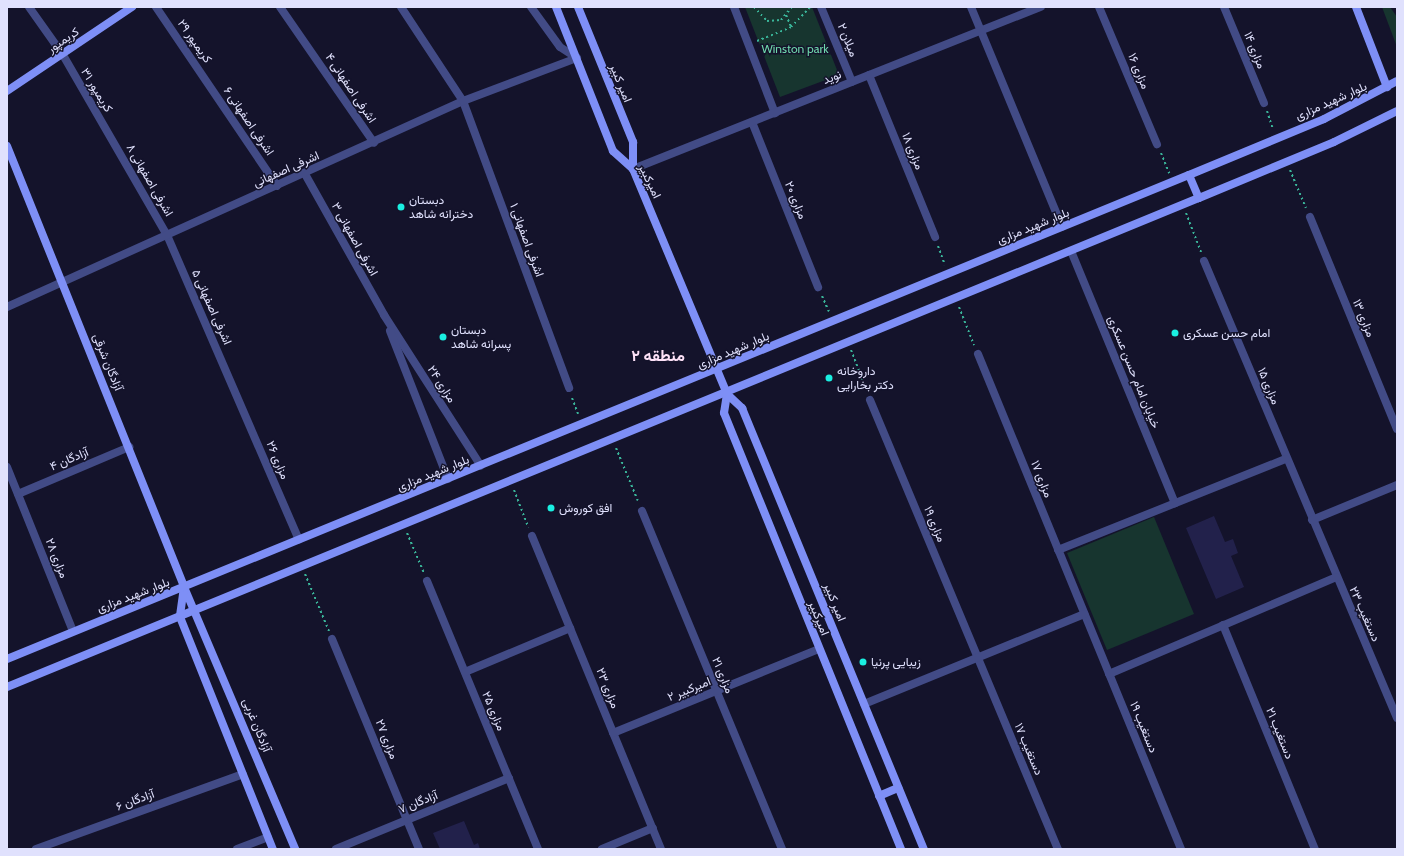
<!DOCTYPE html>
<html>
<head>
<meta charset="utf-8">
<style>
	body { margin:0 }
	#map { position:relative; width:1404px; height:856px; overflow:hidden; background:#14132b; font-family:Cabin,Vazirmatn,sans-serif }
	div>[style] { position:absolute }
	.green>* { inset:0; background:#17352f }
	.building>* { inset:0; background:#22214b }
	.path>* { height:2px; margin-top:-1px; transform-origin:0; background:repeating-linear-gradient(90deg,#3ab69a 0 2px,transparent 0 5px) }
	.street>* { height:8px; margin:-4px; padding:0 4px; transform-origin:4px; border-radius:4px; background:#424b86 }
	.secondary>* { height:8px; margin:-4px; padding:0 4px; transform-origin:4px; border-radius:4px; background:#7e8ff6 }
	.dots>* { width:11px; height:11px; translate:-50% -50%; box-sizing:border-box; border:2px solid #14132b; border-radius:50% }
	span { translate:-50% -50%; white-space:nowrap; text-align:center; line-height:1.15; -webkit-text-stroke:3px #14132b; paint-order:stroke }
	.street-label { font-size:12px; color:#e0e1fd }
	.park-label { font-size:12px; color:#6fd9ad }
	.poi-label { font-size:12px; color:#e0e1fd }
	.left { translate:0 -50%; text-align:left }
	.district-label { font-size:16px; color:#fde1f7; font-weight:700 }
	.frame { position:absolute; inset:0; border:8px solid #e0e1fd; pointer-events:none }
</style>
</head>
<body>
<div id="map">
	<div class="green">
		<div style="clip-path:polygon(745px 7px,812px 7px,839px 75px,780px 97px)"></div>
		<div style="clip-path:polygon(1382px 7px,1390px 7px,1397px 17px,1397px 47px)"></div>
		<div style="clip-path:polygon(1154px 517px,1194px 614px,1107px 650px,1067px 553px)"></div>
	</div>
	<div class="building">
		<div style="clip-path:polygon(1214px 516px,1225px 542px,1233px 539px,1238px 553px,1231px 556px,1244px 587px,1216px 599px,1186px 528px)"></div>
		<div style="clip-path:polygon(464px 821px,474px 845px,478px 843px,480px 849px,440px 849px,433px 833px)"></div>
	</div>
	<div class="path">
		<div style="left:754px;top:7px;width:19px;rotate:47deg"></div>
		<div style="left:767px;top:21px;width:14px;rotate:-4deg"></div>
		<div style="left:781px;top:20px;width:17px;rotate:-50deg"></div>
		<div style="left:786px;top:15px;width:13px;rotate:67deg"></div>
		<div style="left:757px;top:41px;width:37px;rotate:-22deg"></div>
		<div style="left:791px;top:27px;width:28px;rotate:-46deg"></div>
		<div style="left:1267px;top:111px;width:19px;rotate:72deg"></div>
		<div style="left:1161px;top:153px;width:22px;rotate:68deg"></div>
		<div style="left:1290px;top:170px;width:41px;rotate:67.2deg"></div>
		<div style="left:1186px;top:213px;width:42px;rotate:69deg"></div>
		<div style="left:938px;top:246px;width:20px;rotate:70deg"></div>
		<div style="left:822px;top:296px;width:17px;rotate:66deg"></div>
		<div style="left:959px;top:307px;width:41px;rotate:68.5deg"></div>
		<div style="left:851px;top:350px;width:44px;rotate:68.7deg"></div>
		<div style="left:572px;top:398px;width:17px;rotate:69deg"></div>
		<div style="left:616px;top:448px;width:57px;rotate:67.5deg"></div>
		<div style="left:514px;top:490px;width:40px;rotate:69deg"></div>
		<div style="left:407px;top:533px;width:43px;rotate:67deg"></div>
		<div style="left:305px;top:574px;width:62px;rotate:67.2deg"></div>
	</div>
	<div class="street">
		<div style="left:29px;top:7px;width:59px;rotate:54.7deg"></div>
		<div style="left:63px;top:55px;width:208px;rotate:60deg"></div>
		<div style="left:167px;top:235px;width:332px;rotate:66.6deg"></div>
		<div style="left:156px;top:7px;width:216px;rotate:55.9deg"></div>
		<div style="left:280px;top:7px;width:165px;rotate:55.3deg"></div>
		<div style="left:401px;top:7px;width:113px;rotate:56.6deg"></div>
		<div style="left:463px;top:101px;width:306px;rotate:69.7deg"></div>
		<div style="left:531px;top:7px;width:49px;rotate:54.1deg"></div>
		<div style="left:560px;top:47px;width:20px;rotate:33deg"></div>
		<div style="left:734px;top:7px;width:114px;rotate:68.9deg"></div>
		<div style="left:821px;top:7px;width:81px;rotate:67.5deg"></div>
		<div style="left:971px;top:7px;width:238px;rotate:67.5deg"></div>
		<div style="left:1099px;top:7px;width:149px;rotate:67.1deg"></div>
		<div style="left:1224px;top:7px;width:104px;rotate:67.4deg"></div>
		<div style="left:869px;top:75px;width:175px;rotate:67.8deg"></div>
		<div style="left:752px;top:122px;width:178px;rotate:68.2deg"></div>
		<div style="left:633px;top:169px;width:439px;rotate:-21.7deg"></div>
		<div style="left:305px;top:174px;width:162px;rotate:60.7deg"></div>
		<div style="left:384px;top:315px;width:179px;rotate:57.3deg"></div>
		<div style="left:1310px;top:217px;width:229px;rotate:67.7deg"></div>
		<div style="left:1071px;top:251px;width:273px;rotate:67.6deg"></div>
		<div style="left:1204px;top:261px;width:496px;rotate:67.1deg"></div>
		<div style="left:7px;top:307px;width:500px;rotate:-24.31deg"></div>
		<div style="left:463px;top:101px;width:122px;rotate:-20.7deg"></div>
		<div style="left:390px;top:331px;width:159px;rotate:68.6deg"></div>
		<div style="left:978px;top:354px;width:535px;rotate:67.7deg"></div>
		<div style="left:870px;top:400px;width:487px;rotate:67.3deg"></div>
		<div style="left:7px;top:467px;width:177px;rotate:68.1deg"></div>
		<div style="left:18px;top:494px;width:121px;rotate:-22.9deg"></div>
		<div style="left:642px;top:511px;width:366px;rotate:67.5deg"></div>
		<div style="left:1312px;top:520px;width:92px;rotate:-22.4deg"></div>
		<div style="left:532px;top:536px;width:339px;rotate:67.6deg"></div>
		<div style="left:1058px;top:550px;width:245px;rotate:-21.8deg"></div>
		<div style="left:427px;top:581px;width:290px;rotate:67.5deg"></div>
		<div style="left:1223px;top:625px;width:242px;rotate:67.7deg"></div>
		<div style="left:332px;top:639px;width:227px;rotate:67.5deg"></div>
		<div style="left:465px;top:672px;width:114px;rotate:-22.7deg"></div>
		<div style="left:1109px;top:674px;width:247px;rotate:-23.1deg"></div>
		<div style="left:864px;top:704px;width:238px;rotate:-22.2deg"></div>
		<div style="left:613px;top:733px;width:222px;rotate:-22.2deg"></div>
		<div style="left:36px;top:849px;width:220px;rotate:-19.9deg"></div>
		<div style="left:237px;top:849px;width:33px;rotate:-21deg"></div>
		<div style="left:336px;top:849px;width:187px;rotate:-22.3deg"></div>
		<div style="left:602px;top:849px;width:55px;rotate:-22.4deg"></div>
	</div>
	<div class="secondary">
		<div style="left:556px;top:7px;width:155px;rotate:68.4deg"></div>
		<div style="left:613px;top:151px;width:27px;rotate:42deg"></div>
		<div style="left:633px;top:169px;width:244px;rotate:67.3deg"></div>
		<div style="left:727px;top:394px;width:21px;rotate:43deg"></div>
		<div style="left:742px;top:408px;width:477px;rotate:67.6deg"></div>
		<div style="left:578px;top:7px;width:146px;rotate:67.8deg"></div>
		<div style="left:633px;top:142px;width:27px;rotate:90deg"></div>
		<div style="left:1356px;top:7px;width:86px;rotate:68.8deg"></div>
		<div style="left:7px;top:91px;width:151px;rotate:-33.9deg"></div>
		<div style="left:7px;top:146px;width:475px;rotate:68.1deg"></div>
		<div style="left:184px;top:587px;width:285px;rotate:67deg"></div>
		<div style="left:1189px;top:175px;width:25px;rotate:67deg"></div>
		<div style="left:727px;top:394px;width:19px;rotate:99deg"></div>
		<div style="left:724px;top:413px;width:471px;rotate:67.9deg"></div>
		<div style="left:184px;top:587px;width:30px;rotate:98deg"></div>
		<div style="left:180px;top:617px;width:250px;rotate:68.2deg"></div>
		<div style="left:7px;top:659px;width:1277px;rotate:-22.27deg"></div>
		<div style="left:1189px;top:175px;width:146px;rotate:-22.5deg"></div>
		<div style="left:1324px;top:119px;width:82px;rotate:-27.5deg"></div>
		<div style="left:7px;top:687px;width:1288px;rotate:-22.31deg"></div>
		<div style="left:1199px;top:198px;width:146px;rotate:-22.5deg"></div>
		<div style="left:1334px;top:142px;width:70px;rotate:-26.2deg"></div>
		<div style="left:879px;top:796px;width:21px;rotate:-23deg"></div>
	</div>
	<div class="dots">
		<div style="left:401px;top:207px;background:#1aefe1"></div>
		<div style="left:1175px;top:333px;background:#1aefe1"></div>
		<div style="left:443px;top:337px;background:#1aefe1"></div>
		<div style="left:829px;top:378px;background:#1aefe1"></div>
		<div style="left:551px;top:508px;background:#1aefe1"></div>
		<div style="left:863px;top:662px;background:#1aefe1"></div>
	</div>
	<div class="street-label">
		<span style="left:63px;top:40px;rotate:-34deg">کریمپور</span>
		<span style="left:848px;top:40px;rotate:68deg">میلان ۲</span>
		<span style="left:195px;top:41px;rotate:55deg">کریمپور ۲۹</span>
		<span style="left:1255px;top:50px;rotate:68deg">مزاری ۱۴</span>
		<span style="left:1139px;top:71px;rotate:67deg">مزاری ۱۶</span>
		<span style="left:832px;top:77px;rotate:-22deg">نوید</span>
		<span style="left:621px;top:83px;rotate:68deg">امیر کبیر</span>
		<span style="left:351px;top:88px;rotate:56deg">اشرفی اصفهانی ۴</span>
		<span style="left:97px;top:90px;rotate:59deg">کریمپور ۳۱</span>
		<span style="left:1331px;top:101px;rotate:-24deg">بلوار شهید مزاری</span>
		<span style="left:249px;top:121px;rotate:56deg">اشرفی اصفهانی ۶</span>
		<span style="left:913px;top:151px;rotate:68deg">مزاری ۱۸</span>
		<span style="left:286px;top:169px;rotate:-24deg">اشرفی اصفهانی</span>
		<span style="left:150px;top:180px;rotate:60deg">اشرفی اصفهانی ۸</span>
		<span style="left:650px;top:181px;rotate:64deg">امیرکبیر</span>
		<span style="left:796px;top:200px;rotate:68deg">مزاری ۲۰</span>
		<span style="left:1033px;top:226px;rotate:-22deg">بلوار شهید مزاری</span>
		<span style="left:355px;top:239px;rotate:61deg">اشرفی اصفهانی ۳</span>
		<span style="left:527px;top:240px;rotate:70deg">اشرفی اصفهانی ۱</span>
		<span style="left:212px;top:307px;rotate:66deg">اشرفی اصفهانی ۵</span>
		<span style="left:1364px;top:318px;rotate:68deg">مزاری ۱۳</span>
		<span style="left:733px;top:350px;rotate:-23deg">بلوار شهید مزاری</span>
		<span style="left:108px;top:362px;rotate:68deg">آزادگان شرقی</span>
		<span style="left:1134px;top:372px;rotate:68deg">خیابان امام حسن عسکری</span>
		<span style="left:442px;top:384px;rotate:57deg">مزاری ۲۴</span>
		<span style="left:1269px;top:386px;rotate:67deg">مزاری ۱۵</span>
		<span style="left:69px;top:459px;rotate:-23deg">آزادگان ۴</span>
		<span style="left:278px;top:460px;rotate:67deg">مزاری ۲۶</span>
		<span style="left:433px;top:473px;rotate:-22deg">بلوار شهید مزاری</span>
		<span style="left:1042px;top:479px;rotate:68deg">مزاری ۱۷</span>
		<span style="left:935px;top:524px;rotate:67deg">مزاری ۱۹</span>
		<span style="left:57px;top:558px;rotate:68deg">مزاری ۲۸</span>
		<span style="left:133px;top:595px;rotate:-21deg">بلوار شهید مزاری</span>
		<span style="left:835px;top:602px;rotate:68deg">امیر کبیر</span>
		<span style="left:1365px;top:614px;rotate:66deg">دستغیب ۲۳</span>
		<span style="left:819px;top:618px;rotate:68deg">امیرکبیر</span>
		<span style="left:723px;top:675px;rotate:68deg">مزاری ۲۱</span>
		<span style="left:608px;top:688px;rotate:68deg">مزاری ۲۳</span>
		<span style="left:689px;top:689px;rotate:-22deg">امیرکبیر ۲</span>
		<span style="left:494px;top:711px;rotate:67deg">مزاری ۲۵</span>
		<span style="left:257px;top:725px;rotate:68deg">آزادگان غربی</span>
		<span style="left:1144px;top:727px;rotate:68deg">دستغیب ۱۹</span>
		<span style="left:1280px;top:733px;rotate:68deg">دستغیب ۲۱</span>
		<span style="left:387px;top:739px;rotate:68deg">مزاری ۲۷</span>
		<span style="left:1029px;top:749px;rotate:67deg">دستغیب ۱۷</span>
		<span style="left:135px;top:800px;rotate:-20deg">آزادگان ۶</span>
		<span style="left:418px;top:802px;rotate:-22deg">آزادگان ۷</span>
	</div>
	<div class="park-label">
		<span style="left:795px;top:49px">Winston park</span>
	</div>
	<div class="poi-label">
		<span class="left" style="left:409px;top:207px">دبستان<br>دخترانه شاهد</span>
		<span class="left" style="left:451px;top:337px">دبستان<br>پسرانه شاهد</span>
		<span class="left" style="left:1183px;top:333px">امام حسن عسکری</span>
		<span class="left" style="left:837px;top:378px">داروخانه<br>دکتر بخارایی</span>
		<span class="left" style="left:559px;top:508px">افق کوروش</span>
		<span class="left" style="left:871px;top:662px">زیبایی پرنیا</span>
	</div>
	<div class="district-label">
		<span style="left:658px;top:356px">منطقه ۲</span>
	</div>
	<div class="frame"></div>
</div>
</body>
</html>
